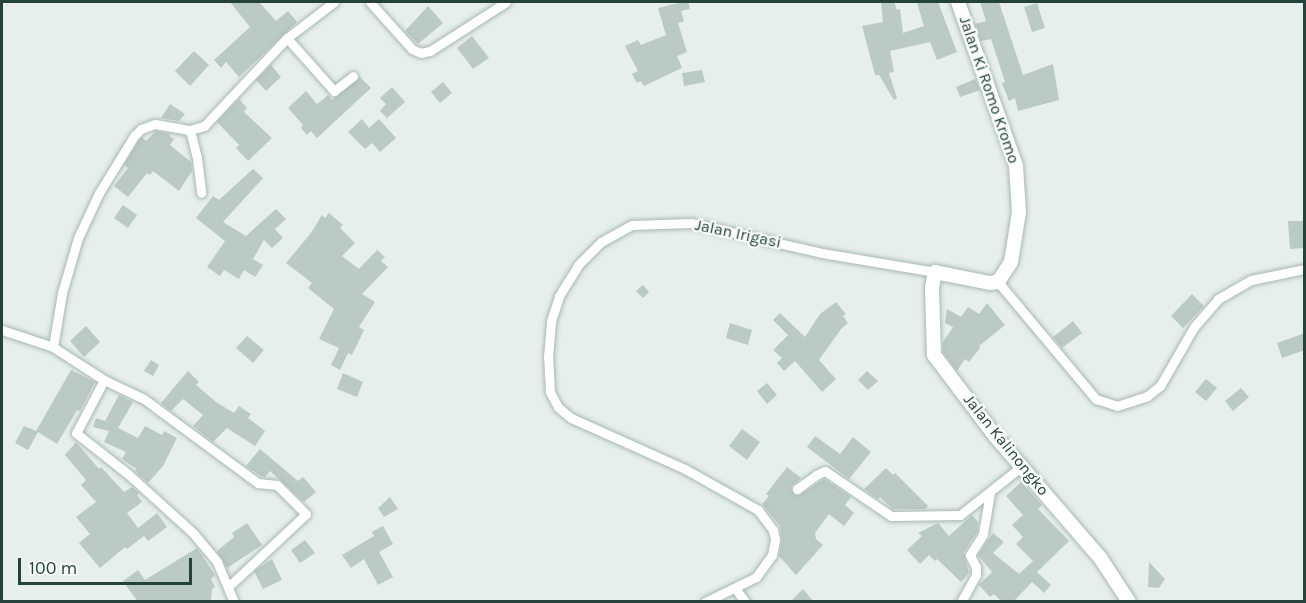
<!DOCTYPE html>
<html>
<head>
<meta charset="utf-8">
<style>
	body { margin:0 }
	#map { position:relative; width:1306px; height:603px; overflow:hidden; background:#e6efeb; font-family:Karla,sans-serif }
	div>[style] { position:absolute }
	.building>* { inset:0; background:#bbcac4 }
	.roads { filter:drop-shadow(0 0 2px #a8b8b2) drop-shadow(0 0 2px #a8b8b2) }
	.street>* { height:9px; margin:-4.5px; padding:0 4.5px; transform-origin:4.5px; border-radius:4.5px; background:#fff }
	.secondary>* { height:14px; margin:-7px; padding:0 7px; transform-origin:7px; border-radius:7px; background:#fff }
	span { translate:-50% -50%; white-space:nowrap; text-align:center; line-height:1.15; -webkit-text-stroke:4.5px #f7fbf9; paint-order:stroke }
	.street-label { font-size:16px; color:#24423a }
	.frame { position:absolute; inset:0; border:3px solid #24423a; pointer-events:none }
	.scale { position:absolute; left:18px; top:558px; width:174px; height:27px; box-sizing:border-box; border:3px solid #24423a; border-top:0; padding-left:8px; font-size:18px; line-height:21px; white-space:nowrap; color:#24423a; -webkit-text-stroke:4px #f7fbf9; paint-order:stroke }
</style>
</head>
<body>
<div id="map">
	<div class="building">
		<div style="clip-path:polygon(230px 2px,259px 2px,276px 21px,288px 11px,297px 22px,239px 77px,226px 62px,221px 68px,214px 60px,250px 27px)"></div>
		<div style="clip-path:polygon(682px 2px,688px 2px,690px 9px,681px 11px,684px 21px,678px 23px,687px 52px,677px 56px,682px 68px,644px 86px,641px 81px,637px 83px,632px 74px,638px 71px,625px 46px,638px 40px,641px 45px,666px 35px,658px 8px)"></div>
		<div style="clip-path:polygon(881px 2px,894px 2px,897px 10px,900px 9px,903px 33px,924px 26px,917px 3px,938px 2px,957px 52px,937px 60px,930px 42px,890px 51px,894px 72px,889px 73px,897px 98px,894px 100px,879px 75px,875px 75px,862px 26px,883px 22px)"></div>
		<div style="clip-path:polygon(980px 2px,999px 2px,1023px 75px,1053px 64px,1059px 100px,1018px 111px,1015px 98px,1009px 101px,1002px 83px,1005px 82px,991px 39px,981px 41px,975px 24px,986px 21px)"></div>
		<div style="clip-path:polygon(1037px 3px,1045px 28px,1032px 32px,1024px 7px)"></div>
		<div style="clip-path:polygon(428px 6px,443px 23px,418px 44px,405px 31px)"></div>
		<div style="clip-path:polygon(472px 36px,489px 58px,473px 69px,457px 48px)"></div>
		<div style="clip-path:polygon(194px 51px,209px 65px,190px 86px,175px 71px)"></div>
		<div style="clip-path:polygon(271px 65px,281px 77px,266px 91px,256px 80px)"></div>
		<div style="clip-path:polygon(702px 70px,705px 82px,684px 86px,682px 73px)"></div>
		<div style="clip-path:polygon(360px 77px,371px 88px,317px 138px,311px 131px,307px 135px,301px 128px,303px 125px,288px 108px,306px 91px,317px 104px,328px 95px,332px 100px)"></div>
		<div style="clip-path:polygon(975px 79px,980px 90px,960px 97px,956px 87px)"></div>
		<div style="clip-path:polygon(443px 82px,452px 93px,440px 103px,431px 92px)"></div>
		<div style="clip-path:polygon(392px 87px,405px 102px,387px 118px,380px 111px,386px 104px,380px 98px)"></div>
		<div style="clip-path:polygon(239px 99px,247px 108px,244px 112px,272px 138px,248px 161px,236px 148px,239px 145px,217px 122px)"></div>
		<div style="clip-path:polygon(170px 104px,185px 114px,179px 121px,161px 118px)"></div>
		<div style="clip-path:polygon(362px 119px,369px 128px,379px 119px,396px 138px,380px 152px,372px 143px,365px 149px,348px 132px)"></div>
		<div style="clip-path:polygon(156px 131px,171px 134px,169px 136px,174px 139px,170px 145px,191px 162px,192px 171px,179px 191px,153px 171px,150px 175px,147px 173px,128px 197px,114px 186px,128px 168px,124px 165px,139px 140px,142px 137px,146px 141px)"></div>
		<div style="clip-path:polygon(253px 169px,263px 178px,223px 222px,246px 236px,276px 209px,286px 219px,275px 229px,283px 238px,272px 248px,264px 240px,253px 259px,263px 265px,255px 277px,244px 270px,239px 279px,224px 270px,220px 276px,207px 267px,225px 241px,196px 218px,213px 196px,219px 200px)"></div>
		<div style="clip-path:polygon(123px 205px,137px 215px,128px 228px,114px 218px)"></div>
		<div style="clip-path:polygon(329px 213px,343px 225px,340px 228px,355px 243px,342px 256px,359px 269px,377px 250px,385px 257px,381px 261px,388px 267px,362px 294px,375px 302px,359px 327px,364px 330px,352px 355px,348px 353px,340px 370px,331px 365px,339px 348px,319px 339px,334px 309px,308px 288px,312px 283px,286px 263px,311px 233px,322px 215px,325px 218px)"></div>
		<div style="clip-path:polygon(1288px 221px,1305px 221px,1305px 248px,1290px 249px)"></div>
		<div style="clip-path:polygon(643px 285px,649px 292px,643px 298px,636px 291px)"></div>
		<div style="clip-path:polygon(1192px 294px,1204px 306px,1183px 328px,1171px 316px)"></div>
		<div style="clip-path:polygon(836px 302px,846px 314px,843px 316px,848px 323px,841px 329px,819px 360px,836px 379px,822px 392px,795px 361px,784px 371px,777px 363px,782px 358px,773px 350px,788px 335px,773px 320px,780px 313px,805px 337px,820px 314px)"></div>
		<div style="clip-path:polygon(987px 303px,1005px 325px,979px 346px,980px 348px,969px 362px,965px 359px,957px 371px,943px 352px,943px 342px,953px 327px,945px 323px,947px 309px,961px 317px,968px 307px,979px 314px)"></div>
		<div style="clip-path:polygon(1073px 321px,1082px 333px,1062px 348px,1053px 337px)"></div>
		<div style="clip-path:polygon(730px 323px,752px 330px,748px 345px,726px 338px)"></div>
		<div style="clip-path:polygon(86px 326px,100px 342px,84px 357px,70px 341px)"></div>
		<div style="clip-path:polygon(1305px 333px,1305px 350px,1282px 358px,1277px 343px)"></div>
		<div style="clip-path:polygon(247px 336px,264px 350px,253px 363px,236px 348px)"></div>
		<div style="clip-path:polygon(151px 360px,159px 365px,153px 376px,144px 371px)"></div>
		<div style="clip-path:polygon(71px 370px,95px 382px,80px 411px,77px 410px,57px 444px,38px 432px,28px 450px,15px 443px,24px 426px,36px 431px)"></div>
		<div style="clip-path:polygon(188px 371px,199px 382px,196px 385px,216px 402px,234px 413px,239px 406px,251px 414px,248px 418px,265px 431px,255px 446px,227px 428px,213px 442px,193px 426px,203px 415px,183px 399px,171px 411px,161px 403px)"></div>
		<div style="clip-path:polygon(867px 371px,878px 381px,868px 390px,858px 380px)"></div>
		<div style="clip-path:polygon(343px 373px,363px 382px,357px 397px,337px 389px)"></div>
		<div style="clip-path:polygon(1206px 379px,1217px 388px,1206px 401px,1195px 392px)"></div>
		<div style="clip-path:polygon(767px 383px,777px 395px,767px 404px,757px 391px)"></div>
		<div style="clip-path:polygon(1241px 388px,1249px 397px,1233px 411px,1225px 401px)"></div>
		<div style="clip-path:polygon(119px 395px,133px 402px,118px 428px,138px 438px,145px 426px,162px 435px,164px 431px,177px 438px,163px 466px,148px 483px,135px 471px,137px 469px,122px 459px,126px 452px,104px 442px,109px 431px,93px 427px,96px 418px,105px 421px)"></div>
		<div style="clip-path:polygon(742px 429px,760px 442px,747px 460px,729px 446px)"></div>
		<div style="clip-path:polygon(815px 436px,840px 454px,853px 437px,871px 452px,849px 479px,807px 447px)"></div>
		<div style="clip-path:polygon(76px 442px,99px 469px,101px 467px,124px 492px,132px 487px,139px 493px,137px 495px,142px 502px,127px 513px,138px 528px,157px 513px,167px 527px,148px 541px,144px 536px,127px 549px,125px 547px,100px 568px,79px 543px,90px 534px,76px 517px,96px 502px,81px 485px,86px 480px,65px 455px)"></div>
		<div style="clip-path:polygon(260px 449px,298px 481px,303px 477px,316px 492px,304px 502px,270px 471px,265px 477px,261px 476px,246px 466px)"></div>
		<div style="clip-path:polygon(787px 467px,801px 478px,791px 487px,794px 495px,800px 495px,824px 479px,851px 497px,845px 505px,854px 513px,844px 526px,829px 514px,815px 533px,816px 539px,823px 545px,796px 575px,779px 556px,782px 540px,780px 526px,762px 504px,769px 496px,766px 494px)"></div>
		<div style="clip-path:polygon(886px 468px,893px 475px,895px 473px,928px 506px,925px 509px,893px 509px,880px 497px,878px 499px,864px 489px)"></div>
		<div style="clip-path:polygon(1021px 482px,1042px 505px,1038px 509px,1069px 541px,1037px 572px,1051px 585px,1044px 593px,1032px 582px,1013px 602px,1002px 602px,994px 594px,990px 597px,979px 585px,992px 572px,978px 555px,993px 533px,1004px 542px,993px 553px,1019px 574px,1033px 561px,1016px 544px,1023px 537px,1012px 525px,1023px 515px,1006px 496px)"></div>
		<div style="clip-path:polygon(390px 497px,398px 509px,384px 517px,378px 508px)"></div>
		<div style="clip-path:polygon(972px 515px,978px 522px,977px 532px,964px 552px,969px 573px,961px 582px,937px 559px,935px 561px,929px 555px,920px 564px,907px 550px,922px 536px,918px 533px,938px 523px,949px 536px)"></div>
		<div style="clip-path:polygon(247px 523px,262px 545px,227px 568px,217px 551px,234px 537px,232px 533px)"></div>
		<div style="clip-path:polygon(383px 526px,393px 544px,379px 552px,393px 577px,378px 585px,364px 559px,351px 568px,342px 555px,374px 536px,372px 532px)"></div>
		<div style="clip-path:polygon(305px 540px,315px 553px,300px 563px,291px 550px)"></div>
		<div style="clip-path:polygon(197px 548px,215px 575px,211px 579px,215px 587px,212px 589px,211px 602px,138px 602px,123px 581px,138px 570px,145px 580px)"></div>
		<div style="clip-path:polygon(272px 559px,282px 580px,263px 589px,254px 571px)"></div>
		<div style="clip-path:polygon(1149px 562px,1165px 579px,1159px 588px,1148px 587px)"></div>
		<div style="clip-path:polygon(803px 589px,814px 602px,790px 602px)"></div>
	</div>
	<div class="roads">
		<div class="street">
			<div style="left:370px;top:2px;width:63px;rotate:48.2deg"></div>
			<div style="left:412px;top:49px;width:10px;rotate:24deg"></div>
			<div style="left:421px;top:53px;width:9px;rotate:-13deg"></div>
			<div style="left:430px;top:51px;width:90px;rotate:-32.8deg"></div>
			<div style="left:287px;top:38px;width:71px;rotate:48.4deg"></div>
			<div style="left:334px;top:91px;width:24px;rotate:-38deg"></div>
			<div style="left:190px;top:130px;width:29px;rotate:76deg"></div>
			<div style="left:197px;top:158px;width:35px;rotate:83deg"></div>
			<div style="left:998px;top:282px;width:153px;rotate:50.1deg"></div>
			<div style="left:1096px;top:399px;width:22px;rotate:18deg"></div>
			<div style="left:1117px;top:406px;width:32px;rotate:-18deg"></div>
			<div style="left:1147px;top:396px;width:16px;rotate:-38deg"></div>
			<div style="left:1160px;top:386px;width:68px;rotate:-60deg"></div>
			<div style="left:1194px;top:327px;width:37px;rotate:-49deg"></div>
			<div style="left:1218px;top:299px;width:38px;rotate:-30deg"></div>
			<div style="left:1251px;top:280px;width:54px;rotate:-11.7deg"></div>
			<div style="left:2px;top:330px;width:54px;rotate:18.4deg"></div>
			<div style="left:53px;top:347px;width:61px;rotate:32.9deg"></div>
			<div style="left:104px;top:380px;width:60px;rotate:117.8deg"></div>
			<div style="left:76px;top:433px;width:66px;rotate:38.3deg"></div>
			<div style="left:128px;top:474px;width:88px;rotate:42.2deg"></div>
			<div style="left:193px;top:533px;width:38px;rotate:50deg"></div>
			<div style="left:217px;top:562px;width:43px;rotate:67deg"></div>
			<div style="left:53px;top:347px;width:55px;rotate:-80.5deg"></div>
			<div style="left:62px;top:293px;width:57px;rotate:-73.8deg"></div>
			<div style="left:78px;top:238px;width:50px;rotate:-65deg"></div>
			<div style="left:99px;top:193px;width:67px;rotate:-58.4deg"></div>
			<div style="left:134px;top:136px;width:10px;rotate:-45deg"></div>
			<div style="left:141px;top:129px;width:15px;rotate:-20deg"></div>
			<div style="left:155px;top:124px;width:36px;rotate:10deg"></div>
			<div style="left:190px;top:130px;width:15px;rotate:-16deg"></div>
			<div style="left:204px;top:126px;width:121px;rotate:-46.7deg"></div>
			<div style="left:287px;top:38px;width:59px;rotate:-37.5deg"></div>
			<div style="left:104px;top:380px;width:44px;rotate:25.4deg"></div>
			<div style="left:144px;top:399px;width:142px;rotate:36.4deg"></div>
			<div style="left:258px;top:483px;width:19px;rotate:6deg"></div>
			<div style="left:277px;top:485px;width:41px;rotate:45deg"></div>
			<div style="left:306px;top:514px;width:105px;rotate:136.9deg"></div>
			<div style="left:797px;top:489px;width:24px;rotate:-36deg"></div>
			<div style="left:816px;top:475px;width:10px;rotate:-24deg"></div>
			<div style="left:825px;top:471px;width:80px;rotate:34.3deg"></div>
			<div style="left:891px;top:516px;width:69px;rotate:-0.8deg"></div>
			<div style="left:960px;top:515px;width:79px;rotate:-38.3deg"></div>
			<div style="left:735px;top:588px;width:17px;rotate:54deg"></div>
			<div style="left:705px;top:602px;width:57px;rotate:-26.1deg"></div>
			<div style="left:756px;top:577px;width:27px;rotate:-54deg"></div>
			<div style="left:772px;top:555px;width:16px;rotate:-79deg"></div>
			<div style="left:775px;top:539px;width:9px;rotate:-103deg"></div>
			<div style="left:773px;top:530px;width:25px;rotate:-127deg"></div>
			<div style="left:758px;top:510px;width:84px;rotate:-150.7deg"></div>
			<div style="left:685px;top:469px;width:125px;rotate:-155.9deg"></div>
			<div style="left:571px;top:418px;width:17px;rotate:-140deg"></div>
			<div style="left:558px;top:407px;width:17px;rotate:-118deg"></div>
			<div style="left:550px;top:392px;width:35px;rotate:-93deg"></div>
			<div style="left:548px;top:357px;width:36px;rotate:-85deg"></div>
			<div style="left:551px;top:321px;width:26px;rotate:-72deg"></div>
			<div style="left:559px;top:296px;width:36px;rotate:-58deg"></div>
			<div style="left:578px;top:265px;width:33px;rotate:-45deg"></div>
			<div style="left:601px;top:242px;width:35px;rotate:-29deg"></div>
			<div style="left:632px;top:225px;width:59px;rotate:-1.9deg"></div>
			<div style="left:691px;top:223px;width:134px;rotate:12.9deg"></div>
			<div style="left:822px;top:253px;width:115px;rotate:9.5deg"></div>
			<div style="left:961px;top:602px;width:31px;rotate:-61deg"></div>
			<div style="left:976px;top:575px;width:8px;rotate:-90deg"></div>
			<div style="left:976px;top:567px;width:13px;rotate:-117deg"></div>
			<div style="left:970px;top:555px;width:25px;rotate:-58deg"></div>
			<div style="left:983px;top:534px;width:43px;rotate:-80.5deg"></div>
		</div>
		<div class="secondary">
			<div style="left:958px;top:2px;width:174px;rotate:70.5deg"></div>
			<div style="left:1016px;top:166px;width:46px;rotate:86.3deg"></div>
			<div style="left:1019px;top:212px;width:51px;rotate:99.1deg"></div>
			<div style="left:1011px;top:262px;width:24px;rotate:123deg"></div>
			<div style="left:998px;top:282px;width:8px;rotate:173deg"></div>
			<div style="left:990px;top:283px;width:56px;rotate:-168.7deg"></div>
			<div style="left:935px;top:272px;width:16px;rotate:101deg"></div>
			<div style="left:932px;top:288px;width:67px;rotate:88.3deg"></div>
			<div style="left:934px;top:355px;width:101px;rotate:53deg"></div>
			<div style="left:995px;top:436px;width:162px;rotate:49.2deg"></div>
			<div style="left:1101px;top:559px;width:51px;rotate:56.9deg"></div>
		</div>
	</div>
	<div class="street-label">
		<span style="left:989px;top:90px;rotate:71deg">Jalan Ki Romo Kromo</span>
		<span style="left:738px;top:234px;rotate:12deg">Jalan Irigasi</span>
		<span style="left:1006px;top:445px;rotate:51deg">Jalan Kalinongko</span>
	</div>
	<div class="frame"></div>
	<div class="scale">100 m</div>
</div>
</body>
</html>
